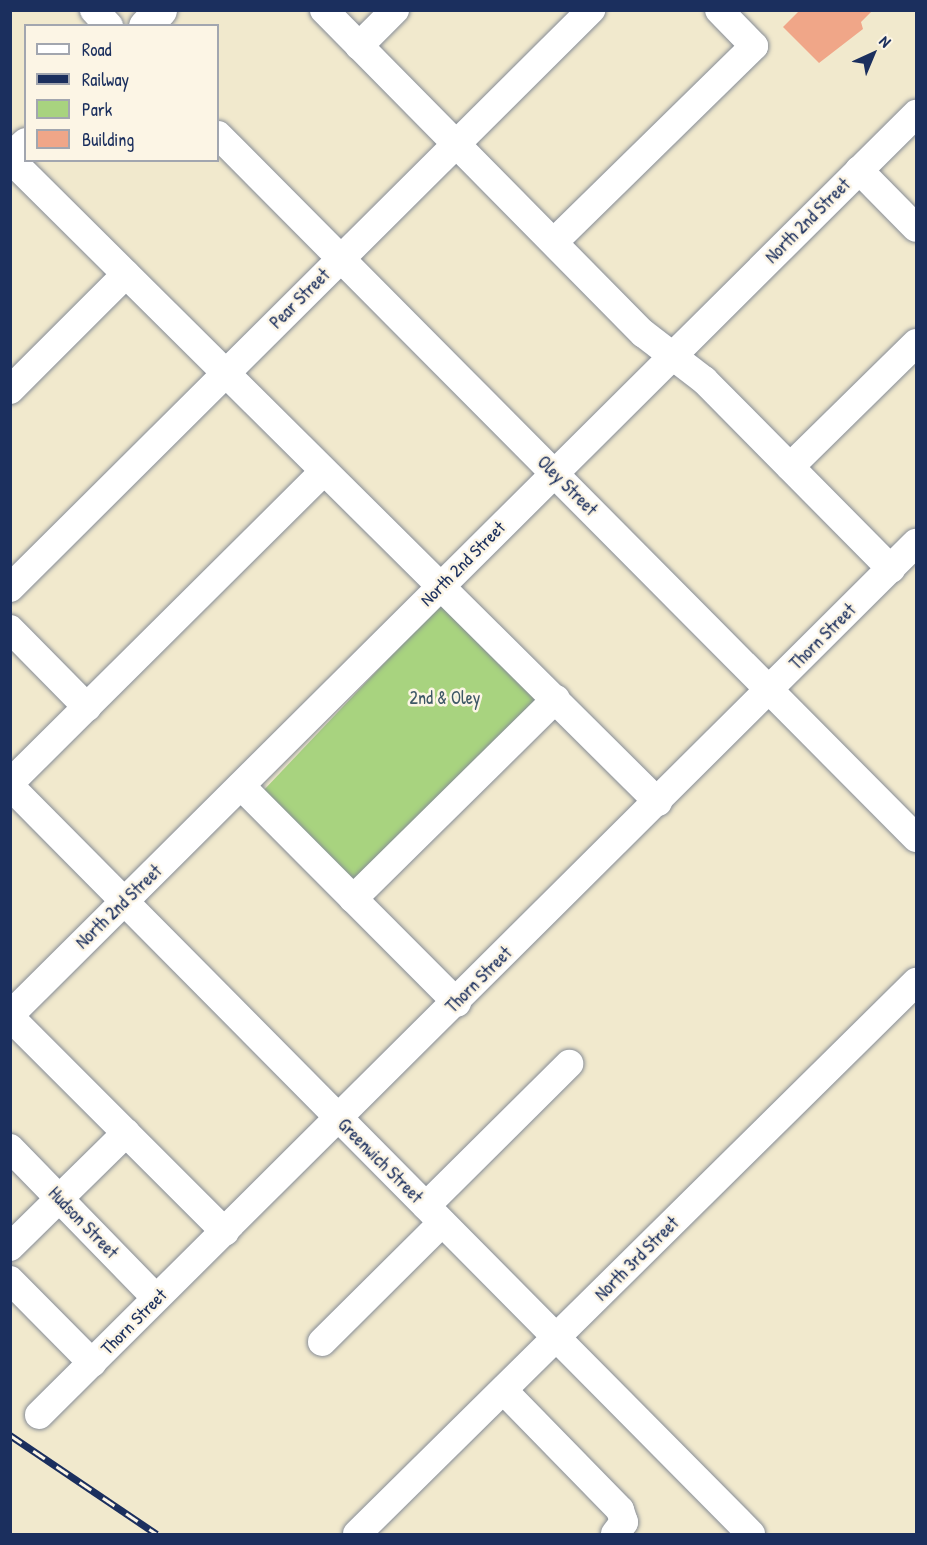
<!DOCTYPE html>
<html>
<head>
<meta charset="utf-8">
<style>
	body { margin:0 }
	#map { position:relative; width:927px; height:1545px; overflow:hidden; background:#f1e9cd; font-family:"Patrick Hand",sans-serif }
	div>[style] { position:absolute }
	.green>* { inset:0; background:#a8d37f }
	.building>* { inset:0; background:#f0a688 }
	.roads { filter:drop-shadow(0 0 2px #868c96) drop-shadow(0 0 2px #868c96) }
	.minor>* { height:28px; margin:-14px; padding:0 14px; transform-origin:14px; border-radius:14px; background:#fff }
	.major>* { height:33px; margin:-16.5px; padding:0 16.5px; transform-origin:16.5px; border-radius:16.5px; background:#fff }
	.rail>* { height:7px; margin-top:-3.5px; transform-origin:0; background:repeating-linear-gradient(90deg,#fcf5e5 0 14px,#1b2f5e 0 28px); box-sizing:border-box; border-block:2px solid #1b2f5e }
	span { translate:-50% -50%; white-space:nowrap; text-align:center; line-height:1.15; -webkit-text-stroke:5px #fcf5e5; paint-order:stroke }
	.street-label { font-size:18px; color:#1b2f5e }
	.park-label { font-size:18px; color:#3e5866 }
	.frame { position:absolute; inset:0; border:12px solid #1b2f5e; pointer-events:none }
	.legend { position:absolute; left:24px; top:24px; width:195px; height:138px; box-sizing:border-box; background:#fcf5e5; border:2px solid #a2a6af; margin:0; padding:8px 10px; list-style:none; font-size:18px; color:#1b2f5e }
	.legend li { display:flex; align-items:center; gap:12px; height:30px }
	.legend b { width:30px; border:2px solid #a2a6af }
	.north { position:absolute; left:843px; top:24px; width:60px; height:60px; -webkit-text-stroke:4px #fcf5e5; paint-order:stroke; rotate:44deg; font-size:16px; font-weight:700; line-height:24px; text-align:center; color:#1b2f5e }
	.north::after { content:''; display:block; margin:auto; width:21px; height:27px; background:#1b2f5e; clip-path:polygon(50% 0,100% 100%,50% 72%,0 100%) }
</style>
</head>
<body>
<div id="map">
	<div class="green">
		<div style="clip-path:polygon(445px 599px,544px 697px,356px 886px,263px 791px)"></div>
	</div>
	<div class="building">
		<div style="clip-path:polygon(800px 10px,873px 10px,861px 22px,863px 29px,819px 63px,783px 27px)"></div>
	</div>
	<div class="roads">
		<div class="minor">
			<div style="left:94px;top:10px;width:22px;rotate:47deg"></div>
			<div style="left:324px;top:10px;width:455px;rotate:45.4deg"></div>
			<div style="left:644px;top:334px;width:76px;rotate:37.5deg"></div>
			<div style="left:704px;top:380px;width:266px;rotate:45.3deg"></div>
			<div style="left:359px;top:46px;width:51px;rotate:-45deg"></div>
			<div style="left:218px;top:135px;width:991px;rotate:45.2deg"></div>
			<div style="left:10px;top:159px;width:913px;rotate:44.78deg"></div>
			<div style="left:859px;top:170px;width:81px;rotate:45.5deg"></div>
			<div style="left:554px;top:242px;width:280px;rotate:-44.4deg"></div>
			<div style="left:754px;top:46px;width:50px;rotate:-134.2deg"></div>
			<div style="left:10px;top:390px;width:164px;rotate:-45deg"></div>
			<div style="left:790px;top:467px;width:177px;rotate:-44.5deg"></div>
			<div style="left:10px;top:588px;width:820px;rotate:-44.85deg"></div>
			<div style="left:10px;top:629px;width:110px;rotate:45.4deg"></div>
			<div style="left:10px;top:783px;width:441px;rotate:-44.8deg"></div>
			<div style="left:10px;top:786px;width:1053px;rotate:45.27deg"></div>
			<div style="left:241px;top:786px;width:306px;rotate:45.1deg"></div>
			<div style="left:353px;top:899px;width:285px;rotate:-44.6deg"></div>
			<div style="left:10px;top:1015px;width:1278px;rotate:-44.84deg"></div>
			<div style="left:10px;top:1017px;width:304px;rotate:45deg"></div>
			<div style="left:10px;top:1148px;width:209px;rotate:45.8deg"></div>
			<div style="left:426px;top:1206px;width:202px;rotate:-44.8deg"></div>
			<div style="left:10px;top:1247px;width:163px;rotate:-44.5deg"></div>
			<div style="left:10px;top:1280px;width:117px;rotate:45.3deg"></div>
			<div style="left:322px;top:1342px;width:169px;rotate:-44.8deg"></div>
			<div style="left:504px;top:1391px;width:166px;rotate:45.7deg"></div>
			<div style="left:620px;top:1510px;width:13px;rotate:72deg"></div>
			<div style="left:624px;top:1522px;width:15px;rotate:127deg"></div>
			<div style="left:39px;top:1415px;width:1237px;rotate:-44.84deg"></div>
			<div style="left:357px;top:1534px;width:786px;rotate:-44.64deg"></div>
		</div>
		<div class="major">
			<div style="left:145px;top:26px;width:22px;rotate:-47deg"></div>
			<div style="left:10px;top:159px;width:22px;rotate:-43deg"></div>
		</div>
	</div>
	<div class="rail">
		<div style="left:10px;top:1435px;width:177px;rotate:34deg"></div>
	</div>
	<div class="street-label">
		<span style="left:808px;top:221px;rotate:-45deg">North 2nd Street</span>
		<span style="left:300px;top:299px;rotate:-45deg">Pear Street</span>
		<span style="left:567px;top:486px;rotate:45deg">Oley Street</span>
		<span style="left:463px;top:564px;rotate:-45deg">North 2nd Street</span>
		<span style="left:823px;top:637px;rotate:-45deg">Thorn Street</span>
		<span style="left:119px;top:907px;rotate:-44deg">North 2nd Street</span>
		<span style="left:479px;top:980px;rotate:-45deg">Thorn Street</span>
		<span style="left:380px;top:1161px;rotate:45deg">Greenwich Street</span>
		<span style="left:83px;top:1223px;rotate:46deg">Hudson Street</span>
		<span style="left:637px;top:1259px;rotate:-45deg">North 3rd Street</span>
		<span style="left:134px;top:1322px;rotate:-45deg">Thorn Street</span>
	</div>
	<div class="park-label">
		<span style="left:445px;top:698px">2nd &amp; Oley</span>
	</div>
	<div class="frame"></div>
	<ul class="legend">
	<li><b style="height:8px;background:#fff"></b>Road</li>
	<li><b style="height:8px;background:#1b2f5e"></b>Railway</li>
	<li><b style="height:16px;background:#a8d37f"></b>Park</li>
	<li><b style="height:16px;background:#f0a688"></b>Building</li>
	</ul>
	<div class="north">N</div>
</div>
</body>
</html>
